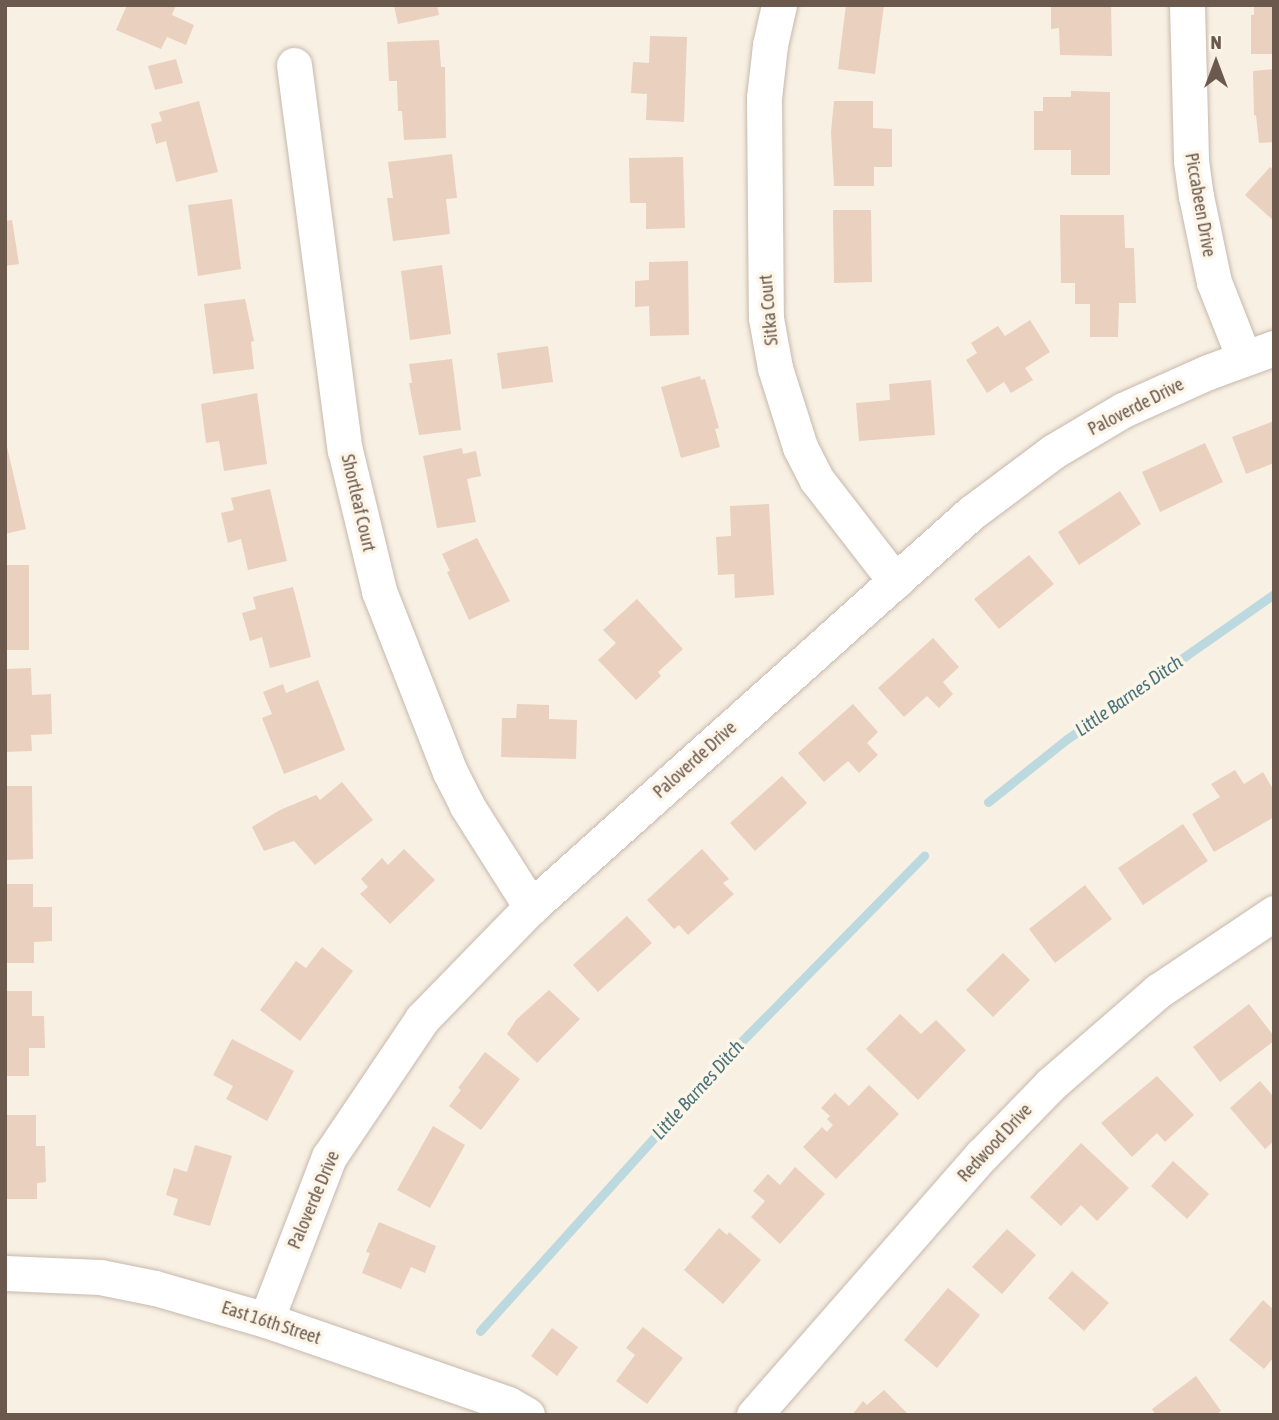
<!DOCTYPE html>
<html>
<head>
<meta charset="utf-8">
<style>
	body { margin:0 }
	#map { position:relative; width:1279px; height:1420px; overflow:hidden; background:#f8f0e3; font-family:"Asap Condensed",sans-serif }
	div>[style] { position:absolute }
	.stream>* { height:9px; margin:-4.5px; padding:0 4.5px; transform-origin:4.5px; border-radius:4.5px; background:#bbd9df }
	.building>* { inset:0; background:#ead0be }
	.roads { filter:drop-shadow(0 0 2px #c7b8ac) drop-shadow(0 0 2px #c7b8ac) }
	.minor>* { height:35px; margin:-17.5px; padding:0 17.5px; transform-origin:17.5px; border-radius:17.5px; background:#fff }
	span { translate:-50% -50%; white-space:nowrap; text-align:center; line-height:1.15; -webkit-text-stroke:7px #fcf5e8; paint-order:stroke }
	.street-label { font-size:18px; color:#6c594d }
	.water-label { font-size:19px; color:#4a747d; font-style:italic }
	.frame { position:absolute; inset:0; border:7px solid #6c594d; pointer-events:none }
	.north { position:absolute; left:1181px; top:28px; width:70px; height:70px; -webkit-text-stroke:5px #fcf5e8; paint-order:stroke; rotate:0deg; font-size:19px; font-weight:700; line-height:28px; text-align:center; color:#6c594d }
	.north::after { content:''; display:block; margin:auto; width:24px; height:32px; background:#6c594d; clip-path:polygon(50% 0,100% 100%,50% 72%,0 100%) }
</style>
</head>
<body>
<div id="map">
	<div class="stream">
		<div style="left:988px;top:802px;width:101px;rotate:-38.6deg"></div>
		<div style="left:1067px;top:739px;width:253px;rotate:-35deg"></div>
		<div style="left:480px;top:1331px;width:384px;rotate:-48deg"></div>
		<div style="left:737px;top:1046px;width:267px;rotate:-45.5deg"></div>
	</div>
	<div class="building">
		<div style="clip-path:polygon(127px 5px,176px 5px,172px 15px,194px 25px,186px 45px,167px 37px,161px 49px,116px 30px)"></div>
		<div style="clip-path:polygon(394px 5px,437px 5px,439px 15px,398px 24px)"></div>
		<div style="clip-path:polygon(846px 5px,884px 5px,875px 74px,838px 69px)"></div>
		<div style="clip-path:polygon(1051px 5px,1111px 5px,1112px 56px,1060px 55px,1059px 28px,1051px 29px)"></div>
		<div style="clip-path:polygon(1254px 5px,1274px 5px,1274px 54px,1251px 54px,1251px 15px,1254px 15px)"></div>
		<div style="clip-path:polygon(650px 36px,687px 37px,684px 122px,646px 120px,647px 94px,631px 93px,633px 62px,649px 63px)"></div>
		<div style="clip-path:polygon(439px 40px,441px 67px,445px 67px,446px 138px,404px 140px,402px 111px,398px 111px,397px 81px,389px 81px,387px 42px)"></div>
		<div style="clip-path:polygon(176px 59px,183px 83px,155px 90px,148px 66px)"></div>
		<div style="clip-path:polygon(1274px 69px,1274px 142px,1259px 143px,1256px 115px,1254px 116px,1253px 71px)"></div>
		<div style="clip-path:polygon(1071px 91px,1110px 92px,1110px 175px,1071px 175px,1071px 150px,1034px 150px,1034px 111px,1043px 111px,1043px 97px,1071px 97px)"></div>
		<div style="clip-path:polygon(199px 101px,218px 172px,176px 182px,166px 141px,156px 144px,151px 124px,162px 121px,159px 112px)"></div>
		<div style="clip-path:polygon(834px 101px,873px 101px,873px 128px,892px 129px,892px 167px,874px 167px,874px 186px,834px 186px,831px 132px)"></div>
		<div style="clip-path:polygon(452px 154px,457px 198px,446px 199px,450px 234px,393px 241px,387px 198px,393px 198px,388px 162px)"></div>
		<div style="clip-path:polygon(683px 157px,685px 228px,646px 229px,646px 203px,630px 203px,629px 158px)"></div>
		<div style="clip-path:polygon(1270px 167px,1274px 170px,1274px 221px,1245px 195px)"></div>
		<div style="clip-path:polygon(232px 199px,241px 269px,198px 276px,188px 205px)"></div>
		<div style="clip-path:polygon(833px 210px,871px 210px,872px 282px,834px 283px)"></div>
		<div style="clip-path:polygon(1060px 215px,1124px 215px,1125px 248px,1134px 248px,1136px 303px,1119px 303px,1118px 337px,1090px 337px,1090px 304px,1075px 304px,1075px 283px,1061px 283px)"></div>
		<div style="clip-path:polygon(12px 220px,19px 264px,5px 266px,5px 221px)"></div>
		<div style="clip-path:polygon(688px 261px,689px 335px,650px 336px,649px 306px,635px 307px,635px 281px,649px 280px,649px 262px)"></div>
		<div style="clip-path:polygon(442px 265px,451px 334px,410px 340px,401px 271px)"></div>
		<div style="clip-path:polygon(245px 299px,254px 341px,251px 342px,254px 369px,213px 374px,204px 304px)"></div>
		<div style="clip-path:polygon(1030px 320px,1050px 352px,1025px 368px,1033px 380px,1011px 393px,1004px 382px,987px 393px,966px 360px,977px 353px,971px 343px,998px 326px,1005px 336px)"></div>
		<div style="clip-path:polygon(548px 346px,553px 382px,502px 389px,497px 353px)"></div>
		<div style="clip-path:polygon(452px 359px,461px 430px,419px 435px,409px 383px,412px 383px,409px 364px)"></div>
		<div style="clip-path:polygon(700px 376px,701px 380px,705px 379px,719px 428px,715px 429px,720px 447px,681px 458px,661px 387px)"></div>
		<div style="clip-path:polygon(931px 380px,935px 435px,859px 441px,856px 403px,890px 400px,889px 384px)"></div>
		<div style="clip-path:polygon(257px 393px,267px 464px,224px 471px,219px 441px,206px 443px,201px 404px)"></div>
		<div style="clip-path:polygon(1274px 421px,1274px 463px,1246px 474px,1232px 437px)"></div>
		<div style="clip-path:polygon(5px 438px,26px 529px,5px 534px)"></div>
		<div style="clip-path:polygon(1205px 443px,1223px 482px,1160px 512px,1142px 472px)"></div>
		<div style="clip-path:polygon(462px 448px,463px 454px,476px 451px,481px 476px,467px 479px,476px 522px,437px 528px,423px 456px)"></div>
		<div style="clip-path:polygon(270px 489px,287px 561px,248px 570px,241px 539px,228px 543px,221px 513px,234px 510px,231px 498px)"></div>
		<div style="clip-path:polygon(1120px 491px,1141px 524px,1079px 565px,1058px 532px)"></div>
		<div style="clip-path:polygon(769px 504px,774px 595px,735px 598px,734px 574px,718px 575px,716px 537px,731px 536px,730px 506px)"></div>
		<div style="clip-path:polygon(477px 538px,510px 601px,469px 620px,447px 572px,450px 571px,442px 554px)"></div>
		<div style="clip-path:polygon(1029px 555px,1054px 584px,999px 629px,974px 599px)"></div>
		<div style="clip-path:polygon(5px 565px,29px 565px,29px 650px,5px 650px)"></div>
		<div style="clip-path:polygon(293px 587px,311px 657px,270px 668px,262px 637px,250px 641px,242px 613px,256px 609px,253px 597px)"></div>
		<div style="clip-path:polygon(637px 599px,683px 649px,658px 672px,661px 676px,636px 700px,598px 660px,616px 643px,603px 630px)"></div>
		<div style="clip-path:polygon(933px 638px,959px 667px,943px 682px,953px 694px,939px 708px,927px 696px,904px 717px,878px 688px)"></div>
		<div style="clip-path:polygon(31px 668px,32px 695px,51px 694px,52px 734px,31px 735px,32px 751px,5px 752px,5px 669px)"></div>
		<div style="clip-path:polygon(318px 680px,345px 750px,284px 774px,262px 718px,272px 714px,263px 692px,283px 684px,286px 693px)"></div>
		<div style="clip-path:polygon(517px 704px,549px 705px,549px 719px,577px 720px,576px 759px,501px 757px,502px 718px,516px 718px)"></div>
		<div style="clip-path:polygon(853px 704px,878px 732px,867px 743px,878px 755px,859px 773px,848px 761px,824px 782px,798px 753px)"></div>
		<div style="clip-path:polygon(1235px 770px,1244px 784px,1263px 772px,1274px 791px,1274px 817px,1214px 852px,1192px 814px,1220px 797px,1211px 784px)"></div>
		<div style="clip-path:polygon(782px 776px,807px 803px,755px 851px,730px 823px)"></div>
		<div style="clip-path:polygon(342px 782px,373px 820px,315px 865px,294px 841px,264px 851px,252px 827px,280px 810px,316px 795px,320px 800px)"></div>
		<div style="clip-path:polygon(5px 786px,32px 786px,33px 859px,5px 860px)"></div>
		<div style="clip-path:polygon(1183px 824px,1208px 861px,1143px 905px,1118px 868px)"></div>
		<div style="clip-path:polygon(404px 849px,435px 880px,390px 924px,360px 894px,368px 887px,361px 879px,382px 858px,388px 865px)"></div>
		<div style="clip-path:polygon(702px 849px,729px 879px,723px 883px,734px 894px,688px 935px,679px 925px,674px 929px,647px 900px)"></div>
		<div style="clip-path:polygon(5px 884px,33px 884px,33px 907px,52px 907px,52px 941px,34px 942px,34px 963px,5px 963px)"></div>
		<div style="clip-path:polygon(1085px 885px,1112px 919px,1055px 963px,1029px 929px)"></div>
		<div style="clip-path:polygon(627px 916px,652px 943px,598px 992px,573px 965px)"></div>
		<div style="clip-path:polygon(322px 947px,353px 971px,300px 1041px,260px 1010px,296px 961px,306px 968px)"></div>
		<div style="clip-path:polygon(1003px 953px,1030px 980px,993px 1017px,966px 990px)"></div>
		<div style="clip-path:polygon(549px 990px,580px 1019px,537px 1063px,507px 1034px,516px 1020px)"></div>
		<div style="clip-path:polygon(5px 991px,32px 991px,32px 1016px,44px 1016px,45px 1048px,29px 1048px,29px 1076px,5px 1076px)"></div>
		<div style="clip-path:polygon(1249px 1004px,1274px 1036px,1274px 1041px,1220px 1082px,1193px 1047px)"></div>
		<div style="clip-path:polygon(900px 1014px,921px 1034px,936px 1020px,966px 1050px,918px 1100px,866px 1049px)"></div>
		<div style="clip-path:polygon(232px 1039px,294px 1071px,267px 1121px,226px 1099px,233px 1086px,213px 1075px)"></div>
		<div style="clip-path:polygon(485px 1052px,520px 1079px,481px 1130px,449px 1106px,461px 1090px,458px 1088px)"></div>
		<div style="clip-path:polygon(1157px 1076px,1194px 1115px,1165px 1142px,1157px 1133px,1132px 1157px,1101px 1123px)"></div>
		<div style="clip-path:polygon(1260px 1081px,1274px 1097px,1274px 1141px,1265px 1149px,1230px 1108px)"></div>
		<div style="clip-path:polygon(869px 1085px,899px 1114px,836px 1179px,803px 1147px,822px 1127px,827px 1132px,833px 1125px,827px 1119px,830px 1116px,821px 1108px,835px 1093px,849px 1106px)"></div>
		<div style="clip-path:polygon(5px 1115px,36px 1115px,36px 1146px,45px 1146px,46px 1182px,37px 1183px,37px 1199px,5px 1199px)"></div>
		<div style="clip-path:polygon(433px 1126px,465px 1145px,430px 1208px,397px 1190px)"></div>
		<div style="clip-path:polygon(1081px 1143px,1129px 1188px,1097px 1221px,1081px 1205px,1061px 1226px,1030px 1197px)"></div>
		<div style="clip-path:polygon(195px 1145px,232px 1156px,210px 1226px,173px 1215px,178px 1199px,166px 1195px,174px 1168px,187px 1172px)"></div>
		<div style="clip-path:polygon(1173px 1161px,1209px 1194px,1187px 1219px,1151px 1186px)"></div>
		<div style="clip-path:polygon(795px 1167px,825px 1194px,780px 1244px,751px 1217px,765px 1201px,753px 1191px,768px 1174px,780px 1185px)"></div>
		<div style="clip-path:polygon(379px 1222px,436px 1246px,425px 1273px,411px 1267px,401px 1289px,362px 1273px,370px 1253px,366px 1252px)"></div>
		<div style="clip-path:polygon(719px 1228px,727px 1235px,729px 1232px,761px 1260px,723px 1304px,684px 1270px)"></div>
		<div style="clip-path:polygon(1007px 1229px,1036px 1255px,1002px 1294px,972px 1267px)"></div>
		<div style="clip-path:polygon(1072px 1271px,1109px 1303px,1084px 1331px,1048px 1298px)"></div>
		<div style="clip-path:polygon(948px 1288px,980px 1315px,937px 1368px,904px 1340px)"></div>
		<div style="clip-path:polygon(1263px 1300px,1274px 1310px,1274px 1357px,1264px 1369px,1229px 1340px)"></div>
		<div style="clip-path:polygon(643px 1327px,683px 1358px,647px 1404px,616px 1381px,635px 1355px,626px 1348px)"></div>
		<div style="clip-path:polygon(552px 1328px,578px 1347px,557px 1376px,531px 1356px)"></div>
		<div style="clip-path:polygon(1196px 1376px,1221px 1411px,1216px 1415px,1156px 1415px,1152px 1409px)"></div>
		<div style="clip-path:polygon(884px 1390px,909px 1415px,852px 1415px,863px 1401px,867px 1405px)"></div>
	</div>
	<div class="roads">
		<div class="minor">
			<div style="left:779px;top:5px;width:41px;rotate:102.7deg"></div>
			<div style="left:770px;top:45px;width:53px;rotate:96.5deg"></div>
			<div style="left:764px;top:98px;width:220px;rotate:89.5deg"></div>
			<div style="left:766px;top:318px;width:51px;rotate:79.8deg"></div>
			<div style="left:775px;top:368px;width:83px;rotate:72.4deg"></div>
			<div style="left:800px;top:447px;width:37px;rotate:63deg"></div>
			<div style="left:817px;top:480px;width:128px;rotate:52.3deg"></div>
			<div style="left:1187px;top:5px;width:156px;rotate:88.5deg"></div>
			<div style="left:1191px;top:161px;width:35px;rotate:82deg"></div>
			<div style="left:1196px;top:196px;width:88px;rotate:78.2deg"></div>
			<div style="left:1214px;top:282px;width:82px;rotate:68.5deg"></div>
			<div style="left:294px;top:65px;width:388px;rotate:82.5deg"></div>
			<div style="left:345px;top:450px;width:145px;rotate:76.4deg"></div>
			<div style="left:379px;top:591px;width:194px;rotate:68.6deg"></div>
			<div style="left:450px;top:772px;width:38px;rotate:63deg"></div>
			<div style="left:467px;top:806px;width:120px;rotate:57.6deg"></div>
			<div style="left:5px;top:1273px;width:95px;rotate:2.4deg"></div>
			<div style="left:100px;top:1277px;width:56px;rotate:11.3deg"></div>
			<div style="left:155px;top:1288px;width:116px;rotate:16.1deg"></div>
			<div style="left:266px;top:1320px;width:256px;rotate:19.1deg"></div>
			<div style="left:508px;top:1404px;width:22px;rotate:30deg"></div>
			<div style="left:266px;top:1320px;width:175px;rotate:-68.9deg"></div>
			<div style="left:329px;top:1157px;width:166px;rotate:-56deg"></div>
			<div style="left:422px;top:1019px;width:156px;rotate:-45.8deg"></div>
			<div style="left:531px;top:907px;width:591px;rotate:-41.84deg"></div>
			<div style="left:971px;top:513px;width:104px;rotate:-36.8deg"></div>
			<div style="left:1054px;top:451px;width:80px;rotate:-30.7deg"></div>
			<div style="left:1123px;top:410px;width:93px;rotate:-24.1deg"></div>
			<div style="left:1208px;top:372px;width:70px;rotate:-20deg"></div>
			<div style="left:754px;top:1415px;width:346px;rotate:-48.8deg"></div>
			<div style="left:982px;top:1155px;width:99px;rotate:-45.8deg"></div>
			<div style="left:1051px;top:1084px;width:142px;rotate:-41deg"></div>
			<div style="left:1158px;top:991px;width:140px;rotate:-33.9deg"></div>
		</div>
	</div>
	<div class="street-label">
		<span style="left:1200px;top:205px;rotate:80deg">Piccabeen Drive</span>
		<span style="left:769px;top:310px;rotate:-95deg">Sitka Court</span>
		<span style="left:1136px;top:407px;rotate:-27deg">Paloverde Drive</span>
		<span style="left:358px;top:503px;rotate:77deg">Shortleaf Court</span>
		<span style="left:695px;top:760px;rotate:-42deg">Paloverde Drive</span>
		<span style="left:995px;top:1143px;rotate:-47deg">Redwood Drive</span>
		<span style="left:314px;top:1200px;rotate:-67deg">Paloverde Drive</span>
		<span style="left:271px;top:1323px;rotate:18deg">East 16th Street</span>
	</div>
	<div class="water-label">
		<span style="left:1129px;top:696px;rotate:-35deg">Little Barnes Ditch</span>
		<span style="left:698px;top:1090px;rotate:-48deg">Little Barnes Ditch</span>
	</div>
	<div class="frame"></div>
	<div class="north">N</div>
</div>
</body>
</html>
